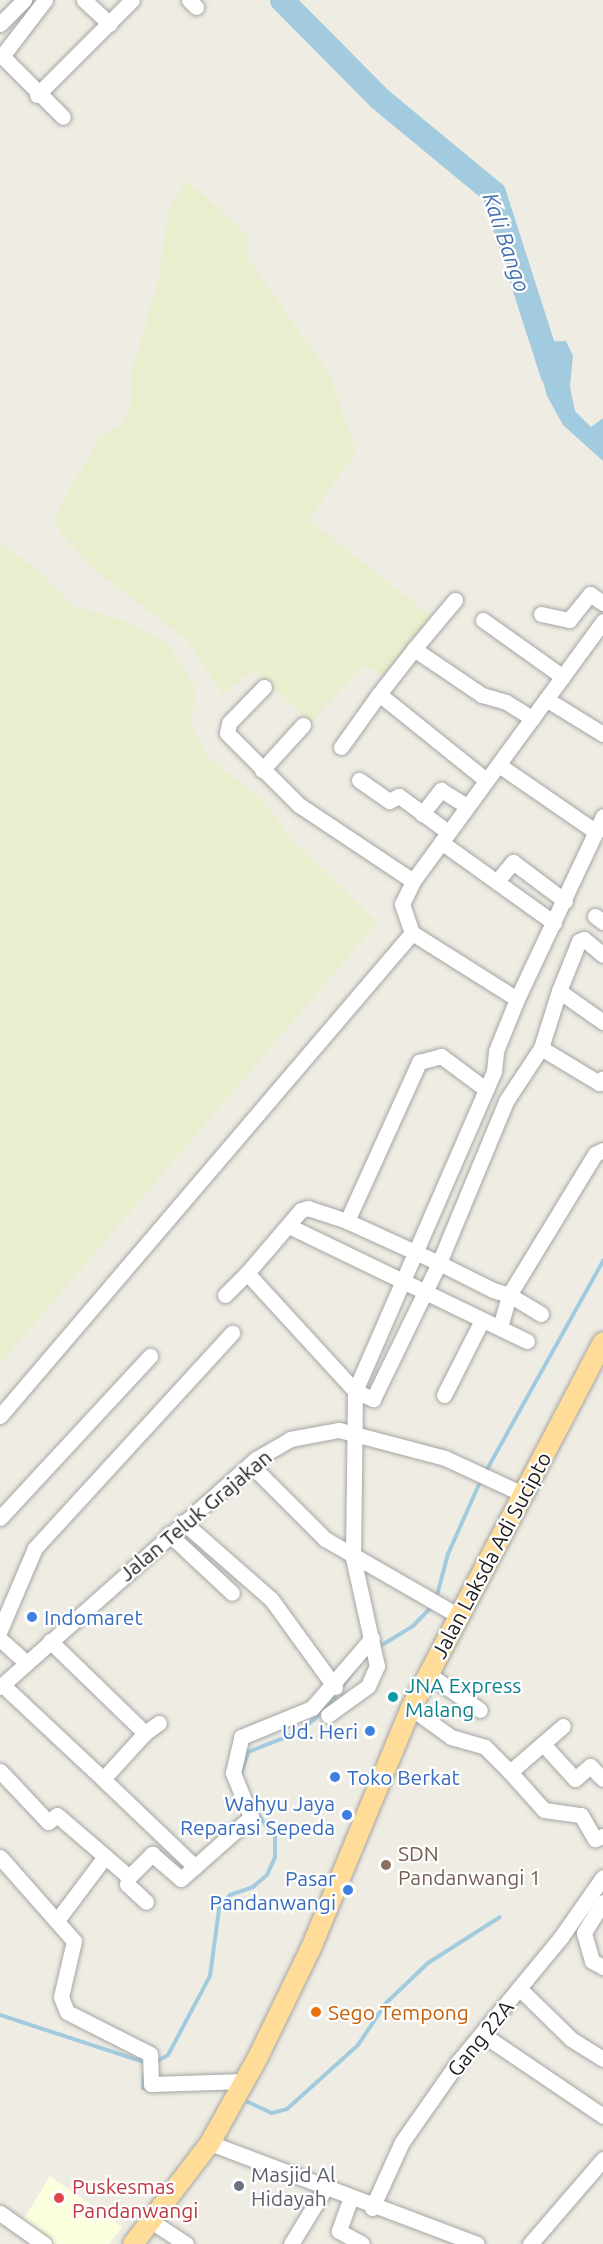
<!DOCTYPE html>
<html>
<head>
<meta charset="utf-8">
<style>
	body { margin:0 }
	#map { position:relative; width:603px; height:2244px; overflow:hidden; background:#efede3; font-family:Ubuntu,sans-serif }
	div>[style] { position:absolute }
	.education>* { inset:0; background:#fbffdd }
	.farmland>* { inset:0; background:#e9efce }
	.water>* { inset:0; background:#a2cbdf }
	.stream>* { height:4px; margin:-2px; padding:0 2px; transform-origin:2px; border-radius:2px; background:#a2cbdf }
	.river>* { height:24px; margin:-12px; padding:0 12px; transform-origin:12px; border-radius:12px; background:#a2cbdf }
	.roads { filter:drop-shadow(0 0 2px #a5a5a5) drop-shadow(0 0 2px #a5a5a5) }
	.minor>* { height:15px; margin:-7.5px; padding:0 7.5px; transform-origin:7.5px; border-radius:7.5px; background:#fff }
	.major>* { height:20px; margin:-10px; padding:0 10px; transform-origin:10px; border-radius:10px; background:#fd9 }
	.dots>* { width:16px; height:16px; translate:-50% -50%; box-sizing:border-box; border:3px solid #fff; border-radius:50% }
	span { translate:-50% -50%; white-space:nowrap; text-align:center; line-height:1.15; -webkit-text-stroke:4.5px #fff; paint-order:stroke }
	.street-label { font-size:21px; color:#1e1e1e }
	.shop-label { font-size:21px; color:#366cbe }
	.left { translate:0 -50%; text-align:left }
	.right { translate:-100% -50%; text-align:right }
	.culture-label { font-size:21px; color:#0d838f }
	.education-label { font-size:21px; color:#785e54 }
	.food-label { font-size:21px; color:#c56008 }
	.worship-label { font-size:21px; color:#5b616d }
	.health-label { font-size:21px; color:#be3a42 }
	.water-label { font-size:22px; color:#4671b1; font-style:italic }
</style>
</head>
<body>
<div id="map">
	<div class="education">
		<div style="clip-path:polygon(50px 2176px,122px 2227px,109px 2244px,51px 2244px,23px 2220px)"></div>
	</div>
	<div class="farmland">
		<div style="clip-path:polygon(187px 180px,249px 237px,246px 254px,254px 267px,330px 375px,356px 452px,309px 520px,432px 617px,386px 678px,364px 665px,311px 723px,253px 669px,223px 695px,187px 640px,97px 572px,61px 534px,54px 517px,100px 437px,119px 425px,130px 410px,132px 371px,158px 282px,169px 209px)"></div>
		<div style="clip-path:polygon(0 543px,37px 569px,75px 607px,125px 621px,168px 644px,196px 689px,191px 725px,206px 755px,263px 801px,295px 843px,378px 922px,0 1364px)"></div>
	</div>
	<div class="water">
		<div style="clip-path:polygon(566px 341px,573px 356px,570px 387px,575px 411px,591px 427px,603px 418px,603px 461px,563px 425px,547px 396px,532px 342px)"></div>
	</div>
	<div class="stream">
		<div style="left:485px;top:1473px;width:243px;rotate:-60.9deg"></div>
		<div style="left:436px;top:1599px;width:47px;rotate:-75.1deg"></div>
		<div style="left:448px;top:1554px;width:81px;rotate:-66deg"></div>
		<div style="left:377px;top:1648px;width:42px;rotate:-31.4deg"></div>
		<div style="left:413px;top:1626px;width:29px;rotate:-46deg"></div>
		<div style="left:241px;top:1774px;width:23px;rotate:-72deg"></div>
		<div style="left:248px;top:1752px;width:57px;rotate:-21.6deg"></div>
		<div style="left:301px;top:1731px;width:39px;rotate:-42deg"></div>
		<div style="left:330px;top:1705px;width:41px;rotate:-55.9deg"></div>
		<div style="left:0;top:2015px;width:155px;rotate:18.1deg"></div>
		<div style="left:155px;top:2062px;width:15px;rotate:-28deg"></div>
		<div style="left:168px;top:2055px;width:89px;rotate:-62deg"></div>
		<div style="left:210px;top:1976px;width:68px;rotate:-82.3deg"></div>
		<div style="left:219px;top:1909px;width:18px;rotate:-52deg"></div>
		<div style="left:230px;top:1895px;width:24px;rotate:-19deg"></div>
		<div style="left:253px;top:1887px;width:18px;rotate:-41deg"></div>
		<div style="left:267px;top:1875px;width:20px;rotate:-66deg"></div>
		<div style="left:275px;top:1857px;width:20px;rotate:-90deg"></div>
		<div style="left:275px;top:1837px;width:34px;rotate:-127deg"></div>
		<div style="left:144px;top:2076px;width:12px;rotate:95deg"></div>
		<div style="left:143px;top:2088px;width:9px;rotate:13deg"></div>
		<div style="left:248px;top:2102px;width:26px;rotate:25deg"></div>
		<div style="left:272px;top:2113px;width:16px;rotate:-15deg"></div>
		<div style="left:287px;top:2109px;width:96px;rotate:-42deg"></div>
		<div style="left:358px;top:2045px;width:50px;rotate:-56.3deg"></div>
		<div style="left:386px;top:2003px;width:58px;rotate:-43.6deg"></div>
		<div style="left:428px;top:1963px;width:85px;rotate:-32.6deg"></div>
	</div>
	<div class="river">
		<div style="left:282px;top:0;width:139px;rotate:45.3deg"></div>
		<div style="left:380px;top:99px;width:148px;rotate:39.5deg"></div>
		<div style="left:494px;top:193px;width:190px;rotate:72.2deg"></div>
	</div>
	<div class="roads">
		<div class="minor">
			<div style="left:45px;top:0;width:71px;rotate:127.5deg"></div>
			<div style="left:2px;top:56px;width:86px;rotate:45deg"></div>
			<div style="left:84px;top:0;width:35px;rotate:43deg"></div>
			<div style="left:189px;top:0;width:10px;rotate:45deg"></div>
			<div style="left:0;top:24px;width:34px;rotate:-45deg"></div>
			<div style="left:37px;top:95px;width:134px;rotate:-45deg"></div>
			<div style="left:541px;top:614px;width:29px;rotate:12deg"></div>
			<div style="left:569px;top:620px;width:33px;rotate:-51deg"></div>
			<div style="left:590px;top:594px;width:16px;rotate:35deg"></div>
			<div style="left:483px;top:620px;width:98px;rotate:35.5deg"></div>
			<div style="left:414px;top:649px;width:64px;rotate:-50.1deg"></div>
			<div style="left:264px;top:687px;width:50px;rotate:134.2deg"></div>
			<div style="left:229px;top:723px;width:10px;rotate:101deg"></div>
			<div style="left:227px;top:733px;width:102px;rotate:45deg"></div>
			<div style="left:299px;top:805px;width:137px;rotate:33.7deg"></div>
			<div style="left:379px;top:694px;width:57px;rotate:-52.1deg"></div>
			<div style="left:414px;top:649px;width:82px;rotate:34.1deg"></div>
			<div style="left:482px;top:695px;width:25px;rotate:16deg"></div>
			<div style="left:506px;top:702px;width:31px;rotate:32deg"></div>
			<div style="left:546px;top:699px;width:67px;rotate:31.6deg"></div>
			<div style="left:341px;top:747px;width:65px;rotate:-54.4deg"></div>
			<div style="left:379px;top:694px;width:137px;rotate:38.8deg"></div>
			<div style="left:499px;top:765px;width:118px;rotate:34.6deg"></div>
			<div style="left:262px;top:770px;width:61px;rotate:-47.7deg"></div>
			<div style="left:359px;top:780px;width:37px;rotate:35deg"></div>
			<div style="left:389px;top:801px;width:11px;rotate:-27deg"></div>
			<div style="left:399px;top:796px;width:61px;rotate:36.3deg"></div>
			<div style="left:422px;top:814px;width:31px;rotate:-52deg"></div>
			<div style="left:441px;top:790px;width:31px;rotate:32deg"></div>
			<div style="left:441px;top:842px;width:139px;rotate:35.6deg"></div>
			<div style="left:497px;top:881px;width:25px;rotate:-50deg"></div>
			<div style="left:513px;top:862px;width:65px;rotate:36.9deg"></div>
			<div style="left:595px;top:916px;width:10px;rotate:37deg"></div>
			<div style="left:603px;top:955px;width:25px;rotate:-140deg"></div>
			<div style="left:584px;top:939px;width:5px;rotate:158deg"></div>
			<div style="left:579px;top:941px;width:54px;rotate:111.8deg"></div>
			<div style="left:559px;top:991px;width:54px;rotate:35.2deg"></div>
			<div style="left:517px;top:999px;width:124px;rotate:-147.8deg"></div>
			<div style="left:412px;top:933px;width:31px;rotate:-109deg"></div>
			<div style="left:402px;top:904px;width:25px;rotate:-64deg"></div>
			<div style="left:413px;top:881px;width:322px;rotate:-53.8deg"></div>
			<div style="left:541px;top:1048px;width:68px;rotate:31.1deg"></div>
			<div style="left:599px;top:1083px;width:6px;rotate:-51deg"></div>
			<div style="left:347px;top:1221px;width:175px;rotate:-65.6deg"></div>
			<div style="left:419px;top:1062px;width:23px;rotate:-15deg"></div>
			<div style="left:441px;top:1056px;width:54px;rotate:36.7deg"></div>
			<div style="left:291px;top:1227px;width:262px;rotate:25.8deg"></div>
			<div style="left:225px;top:1295px;width:31px;rotate:-45deg"></div>
			<div style="left:541px;top:1314px;width:37px;rotate:-149deg"></div>
			<div style="left:509px;top:1295px;width:17px;rotate:-163deg"></div>
			<div style="left:493px;top:1290px;width:60px;rotate:-153.4deg"></div>
			<div style="left:439px;top:1263px;width:101px;rotate:-155.5deg"></div>
			<div style="left:347px;top:1221px;width:41px;rotate:-161.6deg"></div>
			<div style="left:308px;top:1208px;width:7px;rotate:164deg"></div>
			<div style="left:301px;top:1210px;width:83px;rotate:130.6deg"></div>
			<div style="left:247px;top:1273px;width:160px;rotate:47.5deg"></div>
			<div style="left:355px;top:1391px;width:20px;rotate:24deg"></div>
			<div style="left:373px;top:1399px;width:151px;rotate:-64.1deg"></div>
			<div style="left:439px;top:1263px;width:175px;rotate:-67.5deg"></div>
			<div style="left:506px;top:1101px;width:64px;rotate:-56.6deg"></div>
			<div style="left:541px;top:1048px;width:60px;rotate:-72.5deg"></div>
			<div style="left:500px;top:1327px;width:33px;rotate:-74deg"></div>
			<div style="left:509px;top:1295px;width:165px;rotate:-58.6deg"></div>
			<div style="left:595px;top:1154px;width:9px;rotate:-27deg"></div>
			<div style="left:444px;top:1395px;width:84px;rotate:-63.1deg"></div>
			<div style="left:0;top:1416px;width:635px;rotate:-49.54deg"></div>
			<div style="left:256px;top:1470px;width:98px;rotate:45deg"></div>
			<div style="left:325px;top:1539px;width:155px;rotate:29.9deg"></div>
			<div style="left:0;top:1518px;width:221px;rotate:-47.2deg"></div>
			<div style="left:183px;top:1522px;width:117px;rotate:41.2deg"></div>
			<div style="left:271px;top:1599px;width:109px;rotate:54deg"></div>
			<div style="left:169px;top:1534px;width:86px;rotate:43.1deg"></div>
			<div style="left:0;top:1630px;width:89px;rotate:-66.9deg"></div>
			<div style="left:35px;top:1548px;width:292px;rotate:-47.5deg"></div>
			<div style="left:0;top:1639px;width:36px;rotate:42deg"></div>
			<div style="left:50px;top:1641px;width:132px;rotate:44.1deg"></div>
			<div style="left:145px;top:1733px;width:62px;rotate:132.4deg"></div>
			<div style="left:103px;top:1779px;width:127px;rotate:43.7deg"></div>
			<div style="left:428px;top:1674px;width:63px;rotate:34.7deg"></div>
			<div style="left:0;top:1687px;width:343px;rotate:-41.7deg"></div>
			<div style="left:256px;top:1459px;width:39px;rotate:-30deg"></div>
			<div style="left:290px;top:1439px;width:50px;rotate:-10.4deg"></div>
			<div style="left:339px;top:1430px;width:110px;rotate:14.8deg"></div>
			<div style="left:445px;top:1458px;width:86px;rotate:24.8deg"></div>
			<div style="left:9px;top:1691px;width:129px;rotate:43.1deg"></div>
			<div style="left:411px;top:1708px;width:49px;rotate:35.9deg"></div>
			<div style="left:451px;top:1737px;width:35px;rotate:16deg"></div>
			<div style="left:485px;top:1747px;width:35px;rotate:45deg"></div>
			<div style="left:510px;top:1772px;width:70px;rotate:-41deg"></div>
			<div style="left:328px;top:1715px;width:49px;rotate:-35.9deg"></div>
			<div style="left:368px;top:1686px;width:22px;rotate:-66deg"></div>
			<div style="left:377px;top:1666px;width:111px;rotate:-102.5deg"></div>
			<div style="left:353px;top:1558px;width:167px;rotate:-89.3deg"></div>
			<div style="left:355px;top:1391px;width:349px;rotate:-66.5deg"></div>
			<div style="left:494px;top:1071px;width:20px;rotate:-84deg"></div>
			<div style="left:496px;top:1051px;width:56px;rotate:-68deg"></div>
			<div style="left:517px;top:999px;width:202px;rotate:-64.8deg"></div>
			<div style="left:145px;top:1733px;width:17px;rotate:-36deg"></div>
			<div style="left:543px;top:1744px;width:47px;rotate:47.6deg"></div>
			<div style="left:575px;top:1779px;width:20px;rotate:-41deg"></div>
			<div style="left:590px;top:1766px;width:18px;rotate:45deg"></div>
			<div style="left:0;top:1771px;width:70px;rotate:46.7deg"></div>
			<div style="left:48px;top:1822px;width:11px;rotate:-38deg"></div>
			<div style="left:57px;top:1815px;width:95px;rotate:40.7deg"></div>
			<div style="left:129px;top:1877px;width:33px;rotate:-45deg"></div>
			<div style="left:152px;top:1854px;width:38px;rotate:41deg"></div>
			<div style="left:181px;top:1879px;width:94px;rotate:-41.5deg"></div>
			<div style="left:251px;top:1817px;width:48px;rotate:-112.2deg"></div>
			<div style="left:233px;top:1773px;width:37px;rotate:-77deg"></div>
			<div style="left:241px;top:1737px;width:77px;rotate:-22.2deg"></div>
			<div style="left:312px;top:1708px;width:92px;rotate:-49.4deg"></div>
			<div style="left:510px;top:1772px;width:51px;rotate:48.2deg"></div>
			<div style="left:544px;top:1810px;width:37px;rotate:8deg"></div>
			<div style="left:581px;top:1815px;width:28px;rotate:60deg"></div>
			<div style="left:595px;top:1839px;width:9px;rotate:-21deg"></div>
			<div style="left:0;top:1857px;width:112px;rotate:48.6deg"></div>
			<div style="left:74px;top:1941px;width:57px;rotate:103.1deg"></div>
			<div style="left:61px;top:1997px;width:16px;rotate:68deg"></div>
			<div style="left:67px;top:2012px;width:93px;rotate:26.8deg"></div>
			<div style="left:150px;top:2054px;width:30px;rotate:88deg"></div>
			<div style="left:151px;top:2084px;width:94px;rotate:-1.8deg"></div>
			<div style="left:129px;top:1877px;width:7px;rotate:106deg"></div>
			<div style="left:127px;top:1884px;width:26px;rotate:43deg"></div>
			<div style="left:603px;top:1902px;width:36px;rotate:122deg"></div>
			<div style="left:584px;top:1933px;width:29px;rotate:74deg"></div>
			<div style="left:592px;top:1961px;width:13px;rotate:29deg"></div>
			<div style="left:58px;top:1919px;width:76px;rotate:-53deg"></div>
			<div style="left:520px;top:1989px;width:71px;rotate:44.4deg"></div>
			<div style="left:571px;top:2039px;width:38px;rotate:32deg"></div>
			<div style="left:482px;top:2034px;width:146px;rotate:34.1deg"></div>
			<div style="left:210px;top:2143px;width:285px;rotate:20.7deg"></div>
			<div style="left:350px;top:2200px;width:33px;rotate:110deg"></div>
			<div style="left:339px;top:2231px;width:26px;rotate:29deg"></div>
			<div style="left:372px;top:2208px;width:72px;rotate:-65.6deg"></div>
			<div style="left:402px;top:2142px;width:98px;rotate:-55deg"></div>
			<div style="left:458px;top:2062px;width:162px;rotate:-50.5deg"></div>
			<div style="left:561px;top:1937px;width:73px;rotate:-55deg"></div>
			<div style="left:0;top:2213px;width:54px;rotate:35.2deg"></div>
			<div style="left:151px;top:2221px;width:42px;rotate:33.3deg"></div>
			<div style="left:291px;top:2244px;width:63px;rotate:-58.6deg"></div>
			<div style="left:530px;top:2244px;width:112px;rotate:-49.3deg"></div>
		</div>
		<div class="major">
			<div style="left:133px;top:2244px;width:127px;rotate:-52.7deg"></div>
			<div style="left:210px;top:2143px;width:98px;rotate:-60.8deg"></div>
			<div style="left:258px;top:2057px;width:121px;rotate:-64.1deg"></div>
			<div style="left:311px;top:1948px;width:260px;rotate:-67.4deg"></div>
			<div style="left:411px;top:1708px;width:413px;rotate:-62.3deg"></div>
		</div>
	</div>
	<div class="dots">
		<div style="left:32px;top:1617px;background:#3f7fe0"></div>
		<div style="left:393px;top:1697px;background:#0f9aa8"></div>
		<div style="left:370px;top:1731px;background:#3f7fe0"></div>
		<div style="left:335px;top:1777px;background:#3f7fe0"></div>
		<div style="left:347px;top:1815px;background:#3f7fe0"></div>
		<div style="left:386px;top:1865px;background:#8d6e63"></div>
		<div style="left:348px;top:1890px;background:#3f7fe0"></div>
		<div style="left:316px;top:2012px;background:#e8710a"></div>
		<div style="left:239px;top:2186px;background:#6b7280"></div>
		<div style="left:59px;top:2198px;background:#e0444e"></div>
	</div>
	<div class="street-label">
		<span style="left:195px;top:1515px;rotate:-40deg">Jalan Teluk Grajakan</span>
		<span style="left:491px;top:1555px;rotate:-62deg">Jalan Laksda Adi Sucipto</span>
		<span style="left:480px;top:2038px;rotate:-51deg">Gang 22A</span>
	</div>
	<div class="shop-label">
		<span class="left" style="left:44px;top:1617px">Indomaret</span>
		<span class="right" style="left:358px;top:1731px">Ud. Heri</span>
		<span class="left" style="left:347px;top:1777px">Toko Berkat</span>
		<span class="right" style="left:335px;top:1815px">Wahyu Jaya<br>Reparasi Sepeda</span>
		<span class="right" style="left:336px;top:1890px">Pasar<br>Pandanwangi</span>
	</div>
	<div class="culture-label">
		<span class="left" style="left:405px;top:1697px">JNA Express<br>Malang</span>
	</div>
	<div class="education-label">
		<span class="left" style="left:398px;top:1865px">SDN<br>Pandanwangi 1</span>
	</div>
	<div class="food-label">
		<span class="left" style="left:328px;top:2012px">Sego Tempong</span>
	</div>
	<div class="worship-label">
		<span class="left" style="left:251px;top:2186px">Masjid Al<br>Hidayah</span>
	</div>
	<div class="health-label">
		<span class="left" style="left:72px;top:2198px">Puskesmas<br>Pandanwangi</span>
	</div>
	<div class="water-label">
		<span style="left:507px;top:242px;rotate:71deg">Kali Bango</span>
	</div>
</div>
</body>
</html>
